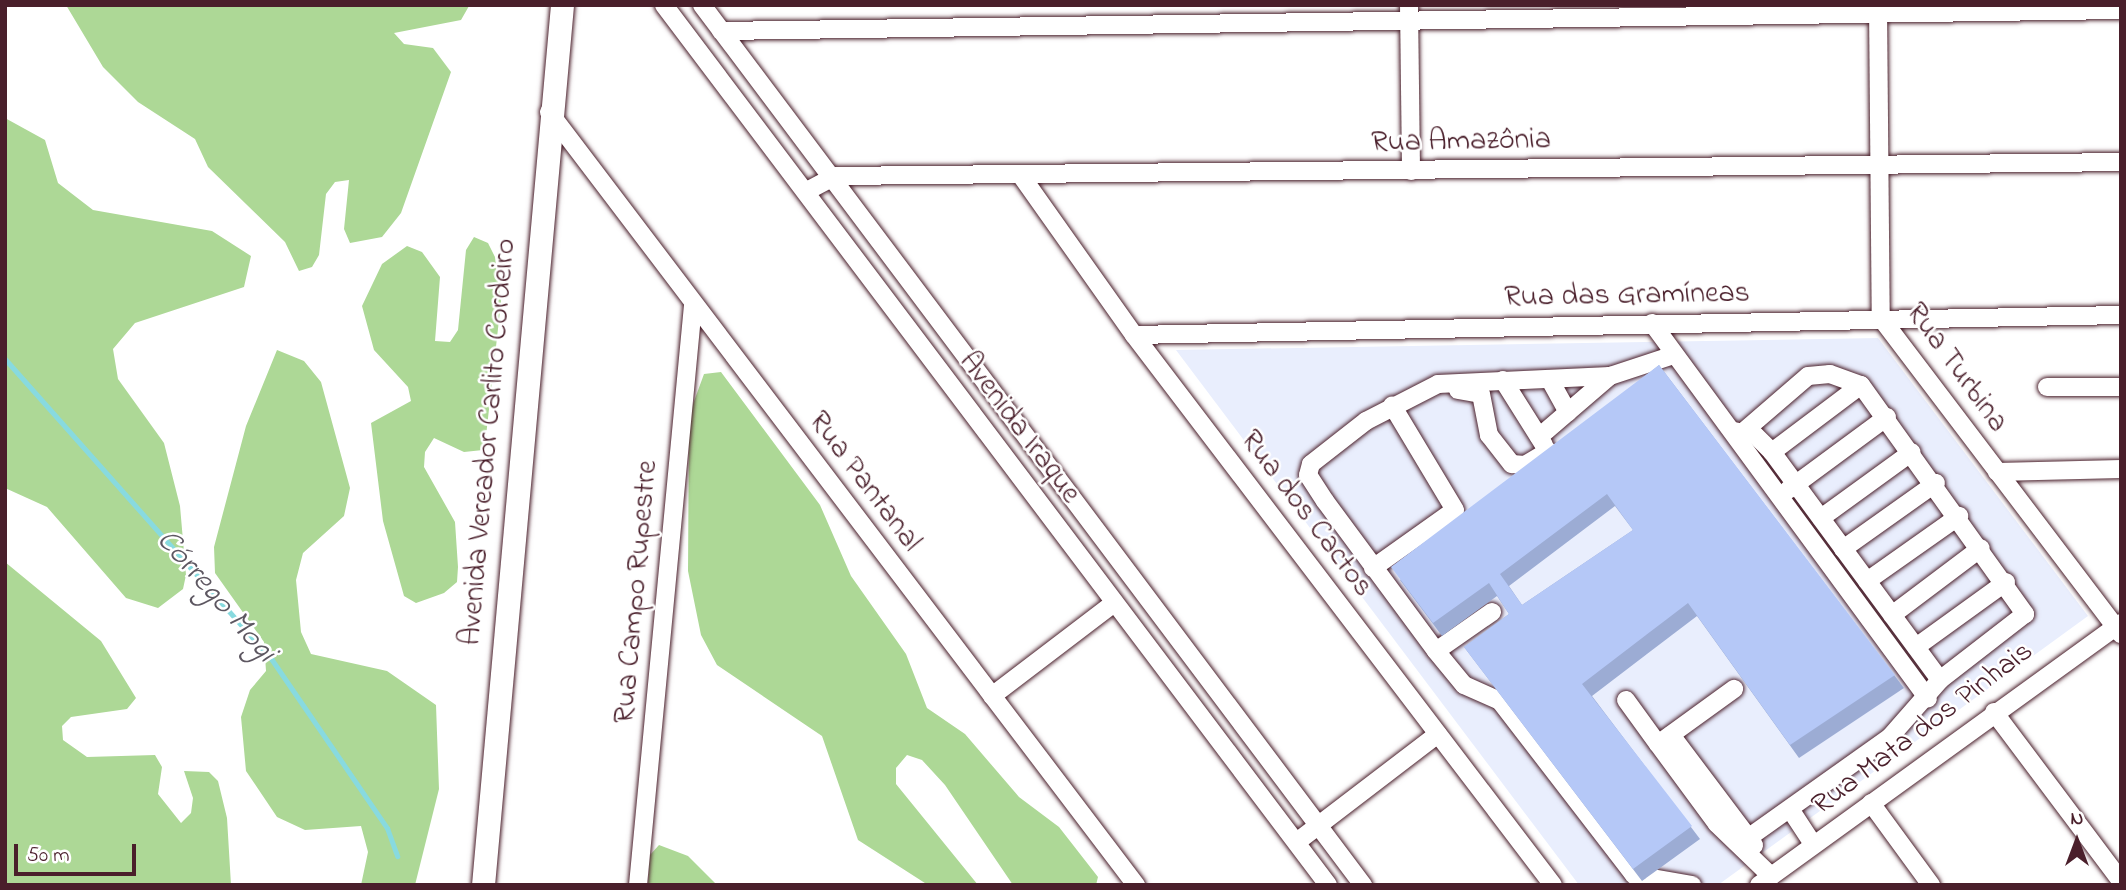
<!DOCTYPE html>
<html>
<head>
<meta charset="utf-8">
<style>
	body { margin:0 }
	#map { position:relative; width:2126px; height:890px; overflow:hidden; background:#fff; font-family:"Indie Flower",sans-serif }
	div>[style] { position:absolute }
	.built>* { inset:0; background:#e9eefd }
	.green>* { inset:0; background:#add896 }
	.stream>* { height:5px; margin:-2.5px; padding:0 2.5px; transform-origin:2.5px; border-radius:2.5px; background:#88dadf }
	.roads { filter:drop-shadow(0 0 2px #4a1f2b) drop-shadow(0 0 2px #4a1f2b) }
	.minor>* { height:18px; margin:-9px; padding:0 9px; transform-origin:9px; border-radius:9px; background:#fff }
	.major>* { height:23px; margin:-11.5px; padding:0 11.5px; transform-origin:11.5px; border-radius:11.5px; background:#fff }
	.wall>* { inset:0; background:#9cacd4 }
	.building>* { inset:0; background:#b5c8f7 }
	span { translate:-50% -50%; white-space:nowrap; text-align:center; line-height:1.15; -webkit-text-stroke:5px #fff; paint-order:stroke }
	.street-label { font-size:30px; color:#4a1f2b }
	.water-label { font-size:32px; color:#5d5761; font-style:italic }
	.frame { position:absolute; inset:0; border:7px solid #4a1f2b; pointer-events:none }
	.north { position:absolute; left:2042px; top:806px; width:70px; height:70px; -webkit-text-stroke:5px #fff; paint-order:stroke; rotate:0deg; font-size:19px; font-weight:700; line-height:28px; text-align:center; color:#4a1f2b }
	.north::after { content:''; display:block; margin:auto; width:24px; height:32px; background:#4a1f2b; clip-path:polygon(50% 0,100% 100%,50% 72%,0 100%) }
	.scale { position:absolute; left:14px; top:844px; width:122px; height:32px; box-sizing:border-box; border:4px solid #4a1f2b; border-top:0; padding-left:9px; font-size:21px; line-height:24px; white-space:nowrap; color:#4a1f2b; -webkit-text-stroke:5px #fff; paint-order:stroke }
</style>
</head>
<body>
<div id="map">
	<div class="built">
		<div style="clip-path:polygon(1878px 338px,2088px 616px,1718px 885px,1579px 885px,1176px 350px)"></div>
	</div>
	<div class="green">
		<div style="clip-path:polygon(66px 5px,468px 5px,469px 6px,461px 20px,394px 33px,404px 44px,433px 48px,451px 72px,401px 213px,382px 237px,350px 243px,344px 229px,349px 180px,335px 182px,326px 194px,319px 255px,312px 267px,299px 271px,285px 242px,208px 167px,195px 139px,138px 102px,103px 67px)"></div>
		<div style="clip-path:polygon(5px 118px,45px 140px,58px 183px,93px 210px,212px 231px,251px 256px,244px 287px,135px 323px,113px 349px,118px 379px,164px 443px,180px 506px,186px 575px,183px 589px,158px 608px,126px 598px,47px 507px,5px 488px)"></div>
		<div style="clip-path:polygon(474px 237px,488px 243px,495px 257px,501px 302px,486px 436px,483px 450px,464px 452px,434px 438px,425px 452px,424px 467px,455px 522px,458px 567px,457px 582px,444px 593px,416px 603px,404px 596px,383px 521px,371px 423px,411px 401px,408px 387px,374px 350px,362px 306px,382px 264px,407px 246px,422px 252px,440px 277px,435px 341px,450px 342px,458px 330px,466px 250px)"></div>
		<div style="clip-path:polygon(277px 350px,304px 361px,321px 382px,350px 488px,344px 516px,303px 553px,296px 580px,301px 632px,311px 654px,387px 671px,436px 705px,439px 789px,415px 885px,361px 885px,368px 852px,361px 826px,305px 830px,277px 817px,246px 771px,241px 717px,250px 690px,266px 671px,264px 642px,215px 573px,214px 547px,246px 426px)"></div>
		<div style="clip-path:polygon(721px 372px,820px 505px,851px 576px,906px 654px,927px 708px,965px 734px,1019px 797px,1059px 827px,1098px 877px,1096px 885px,1013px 885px,945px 785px,922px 760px,907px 755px,896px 768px,896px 784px,978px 885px,928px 885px,858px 840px,822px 736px,717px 665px,701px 635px,688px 571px,689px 415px,704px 374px)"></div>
		<div style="clip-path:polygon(5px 562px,101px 641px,136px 698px,127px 709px,71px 717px,62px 726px,63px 740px,87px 757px,155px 755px,162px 767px,158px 794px,181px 823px,191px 813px,193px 798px,184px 771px,209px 772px,218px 781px,227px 818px,231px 885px,5px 885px)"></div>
		<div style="clip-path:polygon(659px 845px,688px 856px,717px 885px,648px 885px,650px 855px)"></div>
	</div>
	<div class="stream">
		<div style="left:5px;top:359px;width:402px;rotate:48.4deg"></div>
		<div style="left:272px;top:660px;width:204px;rotate:55.6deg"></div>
		<div style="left:387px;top:828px;width:30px;rotate:70deg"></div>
	</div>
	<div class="roads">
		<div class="minor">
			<div style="left:664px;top:5px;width:1102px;rotate:52.96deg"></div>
			<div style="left:702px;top:5px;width:1101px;rotate:53.09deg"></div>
			<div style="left:1409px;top:5px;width:166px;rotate:89.3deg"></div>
			<div style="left:1878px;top:5px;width:313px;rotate:89.5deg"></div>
			<div style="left:1881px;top:318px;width:397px;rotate:52.8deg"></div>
			<div style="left:721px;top:31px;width:1400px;rotate:-0.86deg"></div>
			<div style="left:549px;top:112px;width:971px;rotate:52.79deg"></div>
			<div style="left:1020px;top:174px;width:197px;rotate:54.7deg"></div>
			<div style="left:1134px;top:335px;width:691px;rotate:52.7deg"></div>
			<div style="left:807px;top:191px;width:32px;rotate:-28deg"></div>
			<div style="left:835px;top:176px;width:1286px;rotate:-0.62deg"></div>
			<div style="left:1652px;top:323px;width:466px;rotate:53.7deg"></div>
			<div style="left:1134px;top:335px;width:987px;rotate:-1.16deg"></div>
			<div style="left:1503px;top:380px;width:77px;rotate:57.8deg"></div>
			<div style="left:1550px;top:380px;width:37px;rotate:61deg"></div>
			<div style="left:2047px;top:387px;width:74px"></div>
			<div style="left:1458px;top:390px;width:23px;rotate:10deg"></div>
			<div style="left:1481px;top:394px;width:42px;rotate:79deg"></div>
			<div style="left:1489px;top:435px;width:37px;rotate:52deg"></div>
			<div style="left:1512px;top:464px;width:13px;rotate:4deg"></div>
			<div style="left:1525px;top:465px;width:27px;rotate:-31deg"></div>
			<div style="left:1734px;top:431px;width:21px;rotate:11deg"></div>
			<div style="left:1755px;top:435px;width:24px;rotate:45deg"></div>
			<div style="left:1772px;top:452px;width:283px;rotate:53.6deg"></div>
			<div style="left:1743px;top:432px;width:86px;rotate:-40.7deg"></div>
			<div style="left:1808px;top:376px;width:22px;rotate:-5deg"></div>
			<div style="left:1830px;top:374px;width:33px;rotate:20deg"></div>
			<div style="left:1861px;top:385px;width:282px;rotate:54.4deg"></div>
			<div style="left:2025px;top:614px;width:108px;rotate:142.2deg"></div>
			<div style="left:1940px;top:680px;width:76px;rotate:131.3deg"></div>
			<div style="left:1890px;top:737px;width:174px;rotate:144.6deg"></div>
			<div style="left:1539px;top:437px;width:94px;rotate:-40.7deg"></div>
			<div style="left:1772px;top:452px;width:111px;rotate:-37deg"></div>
			<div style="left:1997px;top:472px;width:124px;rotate:-1.4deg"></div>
			<div style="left:1788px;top:490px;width:123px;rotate:-36.4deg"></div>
			<div style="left:1821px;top:518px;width:112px;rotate:-36deg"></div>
			<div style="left:1843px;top:549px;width:114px;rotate:-35.4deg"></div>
			<div style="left:1373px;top:568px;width:100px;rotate:-35.3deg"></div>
			<div style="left:1455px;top:510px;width:122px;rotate:-121deg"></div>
			<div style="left:1867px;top:581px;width:113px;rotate:-35.2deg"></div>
			<div style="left:1492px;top:612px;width:68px;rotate:145.1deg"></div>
			<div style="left:1436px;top:651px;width:187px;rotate:-126.5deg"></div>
			<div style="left:1325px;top:501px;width:31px;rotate:-123deg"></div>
			<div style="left:1308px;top:475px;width:11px;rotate:-75deg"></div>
			<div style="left:1311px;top:464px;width:70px;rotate:-38deg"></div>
			<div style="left:1366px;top:421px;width:81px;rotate:-27.2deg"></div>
			<div style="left:1438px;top:384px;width:172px;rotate:-2.7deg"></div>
			<div style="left:1610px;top:376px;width:67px;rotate:-18.2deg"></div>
			<div style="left:1892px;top:615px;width:111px;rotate:-37deg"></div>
			<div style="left:1916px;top:647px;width:111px;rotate:-35.8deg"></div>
			<div style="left:1436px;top:651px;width:44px;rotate:50.5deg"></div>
			<div style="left:1464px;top:685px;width:39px;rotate:24deg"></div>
			<div style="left:1500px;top:701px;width:220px;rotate:52.4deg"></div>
			<div style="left:1634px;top:875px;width:59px;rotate:9.8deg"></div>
			<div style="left:992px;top:696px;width:153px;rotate:-37.3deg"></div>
			<div style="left:1626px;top:700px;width:54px;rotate:54deg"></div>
			<div style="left:1658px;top:744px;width:94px;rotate:-35.9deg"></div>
			<div style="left:1994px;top:712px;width:211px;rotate:53.1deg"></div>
			<div style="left:1671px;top:735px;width:138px;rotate:53deg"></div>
			<div style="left:1658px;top:744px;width:99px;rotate:53.6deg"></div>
			<div style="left:1717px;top:824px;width:75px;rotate:43.9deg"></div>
			<div style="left:1871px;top:803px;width:102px;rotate:53.8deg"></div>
			<div style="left:1790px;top:809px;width:42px;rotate:56.7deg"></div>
			<div style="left:1298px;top:841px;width:176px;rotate:-37.4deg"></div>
			<div style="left:638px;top:885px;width:583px;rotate:-84.58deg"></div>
			<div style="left:1759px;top:885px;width:447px;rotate:-35.9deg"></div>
		</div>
		<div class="major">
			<div style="left:483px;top:885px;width:884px;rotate:-84.87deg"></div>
		</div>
	</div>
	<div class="wall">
		<div style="clip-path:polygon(evenodd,1659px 365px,1904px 688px,1799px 758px,1697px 616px,1592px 696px,1700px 839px,1642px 881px,1464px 647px,1509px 614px,1497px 596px,1442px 636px,1400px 580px,1659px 365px,1615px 506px,1633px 530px,1522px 605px,1509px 586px,1615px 506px)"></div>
	</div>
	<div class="building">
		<div style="clip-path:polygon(evenodd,1659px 365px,1895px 675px,1790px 745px,1688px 603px,1582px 684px,1692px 826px,1633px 869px,1464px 647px,1509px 614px,1489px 583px,1433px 623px,1391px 567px,1659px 365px,1607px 494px,1633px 530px,1522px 605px,1500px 574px,1607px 494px)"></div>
	</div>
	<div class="street-label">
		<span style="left:1461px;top:142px;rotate:-1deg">Rua Amazônia</span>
		<span style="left:1627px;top:296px;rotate:-1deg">Rua das Gramíneas</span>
		<span style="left:1956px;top:368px;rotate:54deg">Rua Turbina</span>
		<span style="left:1019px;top:428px;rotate:53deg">Avenida Iraque</span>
		<span style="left:489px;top:442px;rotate:-85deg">Avenida Vereador Carlito Cordeiro</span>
		<span style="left:864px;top:482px;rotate:53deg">Rua Pantanal</span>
		<span style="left:1306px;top:514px;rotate:53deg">Rua dos Cactos</span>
		<span style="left:637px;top:592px;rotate:-85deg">Rua Campo Rupestre</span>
		<span style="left:1923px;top:729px;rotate:-37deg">Rua Mata dos Pinhais</span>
	</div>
	<div class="water-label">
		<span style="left:215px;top:597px;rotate:49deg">Córrego Mogi</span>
	</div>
	<div class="frame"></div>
	<div class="north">N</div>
	<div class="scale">50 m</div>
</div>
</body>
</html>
